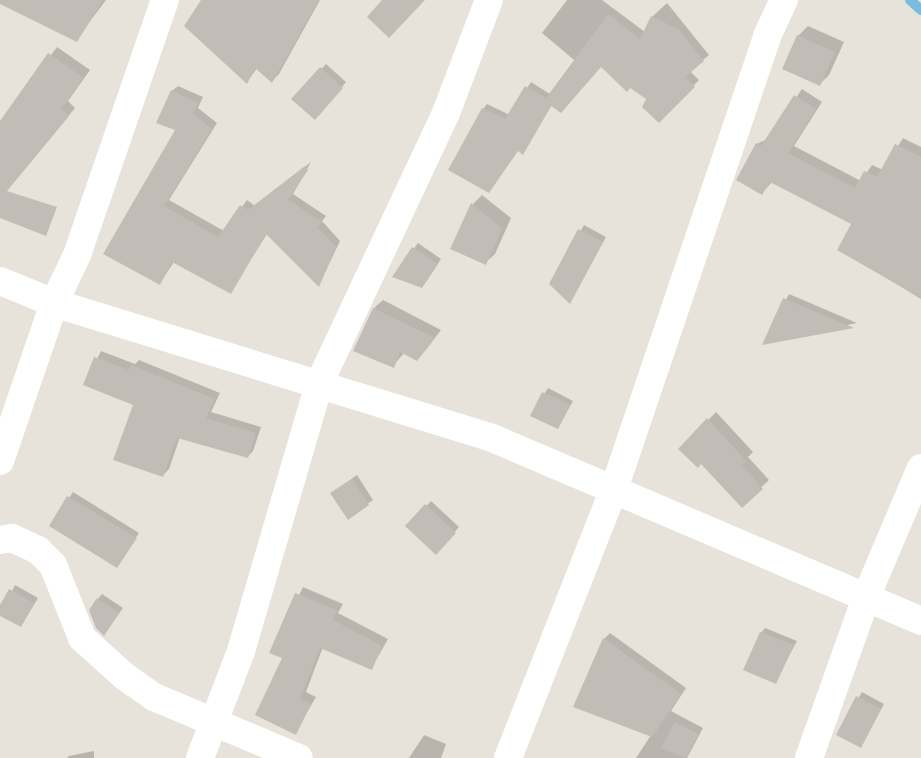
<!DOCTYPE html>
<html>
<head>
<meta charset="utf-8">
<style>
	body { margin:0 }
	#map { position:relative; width:921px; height:758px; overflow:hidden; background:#e8e3da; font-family:"Asap Condensed",sans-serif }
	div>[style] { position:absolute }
	.shadow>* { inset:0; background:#0003 }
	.stream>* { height:10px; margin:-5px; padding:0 5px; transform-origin:5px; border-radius:5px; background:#78bce0 }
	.building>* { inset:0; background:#c1bdb6 }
	.street>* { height:28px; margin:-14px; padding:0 14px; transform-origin:14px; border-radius:14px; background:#fff }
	span { translate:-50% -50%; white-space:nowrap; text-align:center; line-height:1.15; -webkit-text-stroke:5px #fff; paint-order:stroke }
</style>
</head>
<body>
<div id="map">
	<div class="shadow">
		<div style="clip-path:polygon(0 0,106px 0,76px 40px)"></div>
		<div style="clip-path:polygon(203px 0,320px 0,279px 74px,272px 81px,257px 68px,247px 82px)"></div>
		<div style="clip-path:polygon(567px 0,602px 0,645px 32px,652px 17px,667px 3px,709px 55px,690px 71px,699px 80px,659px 121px,648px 98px,601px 65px,592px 75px,542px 33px)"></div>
		<div style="clip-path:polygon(808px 26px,844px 42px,829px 75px,819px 85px,798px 36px)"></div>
		<div style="clip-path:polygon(57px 47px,90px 70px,68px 101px,75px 108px,20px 175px,0 178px,0 124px)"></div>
		<div style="clip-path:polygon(326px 64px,346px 82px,319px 114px,293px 99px)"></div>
		<div style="clip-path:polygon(531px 82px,556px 98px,523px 153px,483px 109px,487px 104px,510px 115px)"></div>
		<div style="clip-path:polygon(178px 86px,203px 97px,198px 108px,217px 123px,169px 200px,224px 231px,247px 200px,255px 206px,311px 162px,293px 194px,326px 216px,322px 221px,340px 241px,319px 285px,267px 234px,230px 292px,174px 262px,160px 283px,105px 253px,177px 129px,172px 91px)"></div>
		<div style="clip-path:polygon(802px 89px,822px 102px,794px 146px,861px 181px,872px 165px,883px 170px,903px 138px,921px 147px,921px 299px,839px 249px,854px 223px,772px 182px,762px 193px,757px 144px,767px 139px)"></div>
		<div style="clip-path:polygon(482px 195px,511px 218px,495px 254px,485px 263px,452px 248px,473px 204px)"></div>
		<div style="clip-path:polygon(584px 225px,606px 237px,570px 302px,551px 283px)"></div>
		<div style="clip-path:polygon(418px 243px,441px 259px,426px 282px,394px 276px)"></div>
		<div style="clip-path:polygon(789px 294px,857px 323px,764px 343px)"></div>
		<div style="clip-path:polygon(383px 300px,441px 330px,425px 351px,404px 353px,393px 366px,355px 350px,374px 308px)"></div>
		<div style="clip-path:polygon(101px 351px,135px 364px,139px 360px,220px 393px,211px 412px,261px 427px,253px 451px,247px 457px,180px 437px,169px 469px,163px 475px,135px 404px,85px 384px)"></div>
		<div style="clip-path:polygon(548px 388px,573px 401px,558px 428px,532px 415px)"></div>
		<div style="clip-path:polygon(716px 412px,753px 452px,748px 457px,769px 480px,742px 506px,701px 462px,680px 449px)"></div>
		<div style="clip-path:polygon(357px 475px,373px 500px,348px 518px,337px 489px)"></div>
		<div style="clip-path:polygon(73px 492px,139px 533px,118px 564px,51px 526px)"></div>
		<div style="clip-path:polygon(431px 501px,459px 527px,436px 553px,407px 526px)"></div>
		<div style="clip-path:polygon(15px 585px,38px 598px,21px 626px,0 614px)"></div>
		<div style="clip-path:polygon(303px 587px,343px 604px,338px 613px,388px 639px,371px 669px,323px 647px,306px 692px,316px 697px,295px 733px,284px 657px,271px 652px)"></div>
		<div style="clip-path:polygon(102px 594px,123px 608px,108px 629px,98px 599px)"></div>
		<div style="clip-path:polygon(765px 628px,797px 641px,775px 682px,761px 633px)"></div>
		<div style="clip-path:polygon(610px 633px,686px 688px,671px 711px,703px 728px,687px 758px,636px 758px,651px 735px,604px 639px)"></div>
		<div style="clip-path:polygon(862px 692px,884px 704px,861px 747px,838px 734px)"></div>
		<div style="clip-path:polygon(424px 735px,446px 744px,441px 758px,409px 758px)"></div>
		<div style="clip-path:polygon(94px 751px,94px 758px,67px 758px,69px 756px)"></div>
	</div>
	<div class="stream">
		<div style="left:910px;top:0;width:15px;rotate:42deg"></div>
	</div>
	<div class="building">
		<div style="clip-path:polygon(0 0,103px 0,77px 42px,0 4px)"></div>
		<div style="clip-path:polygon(201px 0,319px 0,272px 83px,255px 68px,247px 84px,184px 26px)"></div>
		<div style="clip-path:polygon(382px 0,425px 0,389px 38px,367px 17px)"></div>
		<div style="clip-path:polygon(608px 14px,640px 39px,651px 16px,678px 29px,704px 61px,685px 77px,695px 87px,659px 123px,642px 107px,646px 99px,630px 88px,627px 92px,601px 67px,561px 113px,551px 106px,523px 155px,518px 151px,489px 193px,448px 170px,482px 108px,505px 119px,525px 86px,546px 98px)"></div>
		<div style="clip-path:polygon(797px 35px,835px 52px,820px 86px,782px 69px)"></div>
		<div style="clip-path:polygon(48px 53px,84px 78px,61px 109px,69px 116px,7px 191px,57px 207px,46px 236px,0 218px,0 121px)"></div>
		<div style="clip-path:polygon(320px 67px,343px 88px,315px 120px,291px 99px)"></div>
		<div style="clip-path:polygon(171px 90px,198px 103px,193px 114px,212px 129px,164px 206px,218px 237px,240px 205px,248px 210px,305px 166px,308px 170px,288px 200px,322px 222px,317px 227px,336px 247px,319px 287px,266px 234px,231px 294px,172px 262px,160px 285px,103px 254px,175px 130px,156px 123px)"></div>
		<div style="clip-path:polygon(794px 95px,816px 109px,788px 153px,855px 188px,864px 171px,877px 177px,895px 144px,921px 157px,921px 298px,837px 250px,851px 224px,770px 182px,762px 195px,736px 180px,756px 143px,761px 146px)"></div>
		<div style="clip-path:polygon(471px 203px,502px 229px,486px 265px,450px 249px)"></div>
		<div style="clip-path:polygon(578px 229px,603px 242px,570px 304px,549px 284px)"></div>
		<div style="clip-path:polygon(412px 247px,438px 264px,422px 288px,392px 277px)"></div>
		<div style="clip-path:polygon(783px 298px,854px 328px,762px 345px)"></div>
		<div style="clip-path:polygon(373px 308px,435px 338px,417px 361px,400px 352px,394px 368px,353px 351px)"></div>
		<div style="clip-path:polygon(94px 357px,129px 370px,131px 365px,215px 399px,206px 418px,256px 433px,248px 458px,177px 438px,163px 477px,113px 460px,133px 405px,83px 385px)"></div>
		<div style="clip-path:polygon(542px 392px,570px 405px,558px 429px,530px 416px)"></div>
		<div style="clip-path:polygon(707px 418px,746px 461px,742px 465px,763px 489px,742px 508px,701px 464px,698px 468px,678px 449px)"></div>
		<div style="clip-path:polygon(352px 479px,369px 505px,348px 520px,330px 493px)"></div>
		<div style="clip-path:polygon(67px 496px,137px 538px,117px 568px,49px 526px)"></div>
		<div style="clip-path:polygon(425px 504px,456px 533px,436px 555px,405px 526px)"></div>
		<div style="clip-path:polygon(9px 589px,34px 603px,21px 627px,0 616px,0 605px)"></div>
		<div style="clip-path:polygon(295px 593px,337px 610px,333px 620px,382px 646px,372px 670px,320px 648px,300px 699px,311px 704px,296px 735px,255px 715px,282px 658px,269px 653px)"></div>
		<div style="clip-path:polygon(97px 598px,119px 613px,104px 636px,96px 628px,89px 610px)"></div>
		<div style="clip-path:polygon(760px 632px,794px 645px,776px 684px,743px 670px)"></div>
		<div style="clip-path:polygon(603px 638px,681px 694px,652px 737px,573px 707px)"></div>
		<div style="clip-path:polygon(856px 696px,881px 709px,861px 748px,836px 735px)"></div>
		<div style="clip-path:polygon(675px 722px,698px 734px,686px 758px,661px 748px)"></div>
	</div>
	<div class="street">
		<div style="left:0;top:281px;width:58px;rotate:22.2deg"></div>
		<div style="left:54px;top:303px;width:456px;rotate:17.1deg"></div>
		<div style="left:490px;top:437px;width:469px;rotate:23.1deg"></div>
		<div style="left:0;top:461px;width:167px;rotate:-71.1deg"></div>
		<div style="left:54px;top:303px;width:53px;rotate:-64.4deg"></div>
		<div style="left:77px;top:255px;width:270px;rotate:-71deg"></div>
		<div style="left:0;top:540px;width:12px;rotate:-9deg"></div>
		<div style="left:12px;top:538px;width:29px;rotate:25deg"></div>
		<div style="left:38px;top:550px;width:21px;rotate:45deg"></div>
		<div style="left:53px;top:565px;width:79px;rotate:68.3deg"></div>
		<div style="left:82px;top:638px;width:57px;rotate:42.1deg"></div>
		<div style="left:124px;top:676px;width:37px;rotate:35deg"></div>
		<div style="left:154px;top:697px;width:157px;rotate:22.8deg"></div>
		<div style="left:200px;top:758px;width:115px;rotate:-69deg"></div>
		<div style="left:241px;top:651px;width:278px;rotate:-73.7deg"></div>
		<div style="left:319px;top:384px;width:299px;rotate:-64.9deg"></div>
		<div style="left:446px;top:113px;width:121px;rotate:-69.2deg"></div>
		<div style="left:508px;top:758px;width:289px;rotate:-68.5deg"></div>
		<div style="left:614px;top:489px;width:478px;rotate:-71.3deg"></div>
		<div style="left:767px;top:36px;width:40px;rotate:-65deg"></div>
		<div style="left:809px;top:758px;width:173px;rotate:-70.4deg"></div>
		<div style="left:867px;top:595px;width:138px;rotate:-67deg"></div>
	</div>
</div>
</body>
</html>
